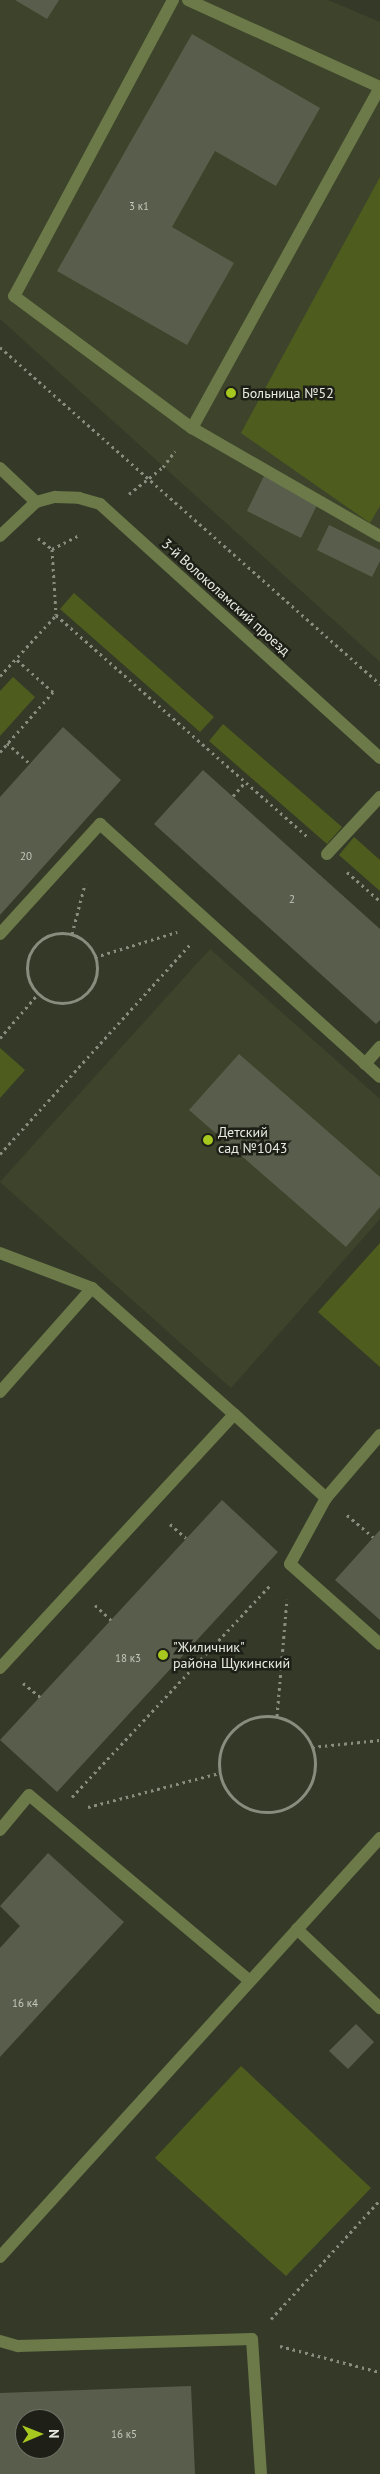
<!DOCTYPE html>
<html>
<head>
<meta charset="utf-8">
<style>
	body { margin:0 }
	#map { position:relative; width:380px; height:2474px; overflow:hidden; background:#353a28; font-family:"PT Sans",sans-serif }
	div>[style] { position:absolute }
	.built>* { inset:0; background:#3d442b }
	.green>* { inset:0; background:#4e5d1e }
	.building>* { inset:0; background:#585e4b }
	.path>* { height:3px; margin-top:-1.5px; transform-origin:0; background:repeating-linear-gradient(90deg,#898d7e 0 2.5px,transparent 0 6.5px) }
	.path>.ring { margin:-1.5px; padding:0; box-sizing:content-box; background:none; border:3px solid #898d7e; border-radius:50% }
	.minor>* { height:12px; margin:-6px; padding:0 6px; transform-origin:6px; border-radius:6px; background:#6c7949 }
	.dots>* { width:14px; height:14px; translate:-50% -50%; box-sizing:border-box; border:2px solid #1e2018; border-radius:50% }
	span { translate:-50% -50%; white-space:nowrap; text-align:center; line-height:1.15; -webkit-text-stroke:5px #1e2018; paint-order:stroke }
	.number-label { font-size:11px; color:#c4c8bb }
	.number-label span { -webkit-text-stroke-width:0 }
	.poi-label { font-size:14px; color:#e8ebe0 }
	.left { translate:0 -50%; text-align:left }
	.street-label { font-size:14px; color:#e8ebe0 }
	.north { position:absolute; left:15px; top:2409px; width:50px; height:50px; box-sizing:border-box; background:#1e2018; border:1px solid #6f7168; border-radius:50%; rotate:89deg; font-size:14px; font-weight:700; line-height:20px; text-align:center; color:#e8ebe0 }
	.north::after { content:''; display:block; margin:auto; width:18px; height:22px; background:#a7c81f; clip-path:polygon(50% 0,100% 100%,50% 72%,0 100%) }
</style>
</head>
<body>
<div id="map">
	<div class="built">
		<div style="clip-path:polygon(0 0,328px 0,380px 22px,380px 662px,0 319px)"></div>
		<div style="clip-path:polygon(210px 949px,380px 1099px,380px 1219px,231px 1388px,0 1182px)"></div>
	</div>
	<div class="green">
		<div style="clip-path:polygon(380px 177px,380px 506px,370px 523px,241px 433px)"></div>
		<div style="clip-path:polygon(74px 593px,214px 717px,200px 732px,60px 609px)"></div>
		<div style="clip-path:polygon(13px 677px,35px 697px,0 736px,0 691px)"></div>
		<div style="clip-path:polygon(223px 724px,342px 827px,327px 844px,209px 741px)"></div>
		<div style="clip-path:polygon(354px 837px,380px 860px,380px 891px,339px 855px)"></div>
		<div style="clip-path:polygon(0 1048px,25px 1070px,0 1098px)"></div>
		<div style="clip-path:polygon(380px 1243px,380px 1367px,318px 1312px)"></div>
		<div style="clip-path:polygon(241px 2066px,371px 2188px,286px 2276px,155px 2158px)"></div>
	</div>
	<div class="building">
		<div style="clip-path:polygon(15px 0,59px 0,47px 19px)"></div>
		<div style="clip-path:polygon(192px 34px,320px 108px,276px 186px,215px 151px,172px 227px,234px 263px,187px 345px,57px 271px)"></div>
		<div style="clip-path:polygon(264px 476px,318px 503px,301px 538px,247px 511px)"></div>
		<div style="clip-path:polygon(329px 525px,380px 550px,380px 561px,372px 577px,317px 550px)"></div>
		<div style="clip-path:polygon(63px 727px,121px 780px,0 915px,0 797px)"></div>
		<div style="clip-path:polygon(203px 770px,380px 929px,380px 1020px,376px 1024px,154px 824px)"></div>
		<div style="clip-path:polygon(239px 1054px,380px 1177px,380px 1207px,346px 1247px,189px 1110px)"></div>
		<div style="clip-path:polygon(222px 1500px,278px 1552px,57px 1792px,0 1740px)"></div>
		<div style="clip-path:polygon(380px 1530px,380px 1620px,335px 1580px)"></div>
		<div style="clip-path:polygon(48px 1853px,124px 1922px,0 2057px,0 1948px,20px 1926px,0 1906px)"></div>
		<div style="clip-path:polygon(356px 2024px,374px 2042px,348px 2069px,329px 2051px)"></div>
		<div style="clip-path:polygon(evenodd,191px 2386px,195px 2474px,0 2474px,0 2393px,191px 2386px,25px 2419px,55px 2419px,55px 2449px,25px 2449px,25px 2419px)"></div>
	</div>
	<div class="path">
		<div style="left:0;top:347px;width:508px;rotate:41.57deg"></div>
		<div style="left:129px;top:494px;width:43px;rotate:-38.5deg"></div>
		<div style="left:163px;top:467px;width:20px;rotate:-53deg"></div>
		<div style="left:38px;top:538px;width:18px;rotate:38deg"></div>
		<div style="left:52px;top:549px;width:66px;rotate:86.5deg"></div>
		<div style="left:52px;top:549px;width:31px;rotate:-27deg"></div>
		<div style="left:0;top:676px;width:83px;rotate:-47.4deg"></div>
		<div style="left:56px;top:615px;width:334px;rotate:41.4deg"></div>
		<div style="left:7px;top:743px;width:31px;rotate:42deg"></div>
		<div style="left:0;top:752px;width:80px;rotate:-48.5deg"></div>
		<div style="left:53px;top:692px;width:50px;rotate:-138.3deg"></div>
		<div style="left:233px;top:796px;width:18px;rotate:-49deg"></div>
		<div style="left:347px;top:872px;width:44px;rotate:41.3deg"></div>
		<div class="ring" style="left:27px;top:933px;width:67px;height:67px"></div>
		<div style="left:72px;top:934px;width:52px;rotate:-75.4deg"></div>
		<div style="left:95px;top:957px;width:86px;rotate:-17deg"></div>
		<div style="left:0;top:1038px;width:58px;rotate:-49.2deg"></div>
		<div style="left:0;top:1154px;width:285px;rotate:-47.8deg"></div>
		<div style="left:347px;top:1515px;width:34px;rotate:40deg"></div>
		<div style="left:170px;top:1524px;width:21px;rotate:41deg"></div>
		<div style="left:95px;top:1605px;width:22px;rotate:43deg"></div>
		<div style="left:23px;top:1683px;width:22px;rotate:39deg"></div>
		<div class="ring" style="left:219px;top:1716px;width:93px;height:93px"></div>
		<div style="left:277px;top:1716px;width:117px;rotate:-85.1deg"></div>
		<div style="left:312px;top:1747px;width:68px;rotate:-5.9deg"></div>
		<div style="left:72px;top:1797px;width:291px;rotate:-46.9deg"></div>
		<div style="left:88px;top:1807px;width:135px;rotate:-14.5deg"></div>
		<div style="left:271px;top:2319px;width:161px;rotate:-47.5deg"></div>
		<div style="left:280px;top:2346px;width:103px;rotate:14.6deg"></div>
	</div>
	<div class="minor">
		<div style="left:173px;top:0;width:336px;rotate:118.2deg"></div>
		<div style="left:14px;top:296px;width:222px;rotate:36.6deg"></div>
		<div style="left:192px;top:428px;width:217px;rotate:29.9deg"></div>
		<div style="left:188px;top:0;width:211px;rotate:24.4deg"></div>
		<div style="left:192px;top:428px;width:389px;rotate:-61.1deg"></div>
		<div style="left:0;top:468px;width:50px;rotate:43.4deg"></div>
		<div style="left:0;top:536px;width:50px;rotate:-43.4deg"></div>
		<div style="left:36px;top:502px;width:20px;rotate:-15deg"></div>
		<div style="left:55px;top:497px;width:24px;rotate:2deg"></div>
		<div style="left:79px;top:498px;width:22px;rotate:16deg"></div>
		<div style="left:100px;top:504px;width:378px;rotate:42.2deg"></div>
		<div style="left:327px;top:854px;width:78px;rotate:-47.1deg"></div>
		<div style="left:0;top:934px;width:149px;rotate:-47.7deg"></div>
		<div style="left:100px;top:824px;width:377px;rotate:42.1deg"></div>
		<div style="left:365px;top:1064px;width:23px;rotate:-49deg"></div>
		<div style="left:0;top:1253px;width:98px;rotate:20.8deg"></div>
		<div style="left:0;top:1392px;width:139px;rotate:-48.5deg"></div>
		<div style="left:92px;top:1288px;width:190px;rotate:41.6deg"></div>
		<div style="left:326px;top:1498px;width:75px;rotate:118.6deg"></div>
		<div style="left:290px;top:1564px;width:120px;rotate:41.6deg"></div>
		<div style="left:0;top:1668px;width:345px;rotate:-47.3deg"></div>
		<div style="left:234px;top:1414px;width:125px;rotate:42.4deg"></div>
		<div style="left:326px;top:1498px;width:83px;rotate:-49.4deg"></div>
		<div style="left:0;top:1830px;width:45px;rotate:-50.4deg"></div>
		<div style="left:29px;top:1795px;width:287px;rotate:40.1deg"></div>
		<div style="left:297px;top:1929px;width:115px;rotate:43.6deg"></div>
		<div style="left:0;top:2257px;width:566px;rotate:-47.79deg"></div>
		<div style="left:0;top:2341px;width:19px;rotate:16deg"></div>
		<div style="left:18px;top:2346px;width:234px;rotate:-1.7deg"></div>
		<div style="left:252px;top:2339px;width:135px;rotate:86.2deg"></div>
	</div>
	<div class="dots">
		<div style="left:231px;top:393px;background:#a7c81f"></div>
		<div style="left:208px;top:1140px;background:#a7c81f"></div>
		<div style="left:163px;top:1655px;background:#a7c81f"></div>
	</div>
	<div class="number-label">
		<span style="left:139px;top:206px">3 к1</span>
		<span style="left:26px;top:856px">20</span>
		<span style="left:292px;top:899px">2</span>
		<span style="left:128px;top:1658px">18 к3</span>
		<span style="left:25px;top:2003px">16 к4</span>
		<span style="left:124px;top:2434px">16 к5</span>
	</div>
	<div class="poi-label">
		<span class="left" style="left:242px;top:393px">Больница №52</span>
		<span class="left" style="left:218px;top:1140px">Детский<br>сад №1043</span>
		<span class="left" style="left:173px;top:1655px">"Жиличник"<br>района Щукинский</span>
	</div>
	<div class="street-label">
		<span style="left:226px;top:597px;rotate:42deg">3-й Волоколамский проезд</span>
	</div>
	<div class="north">N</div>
</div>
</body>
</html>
